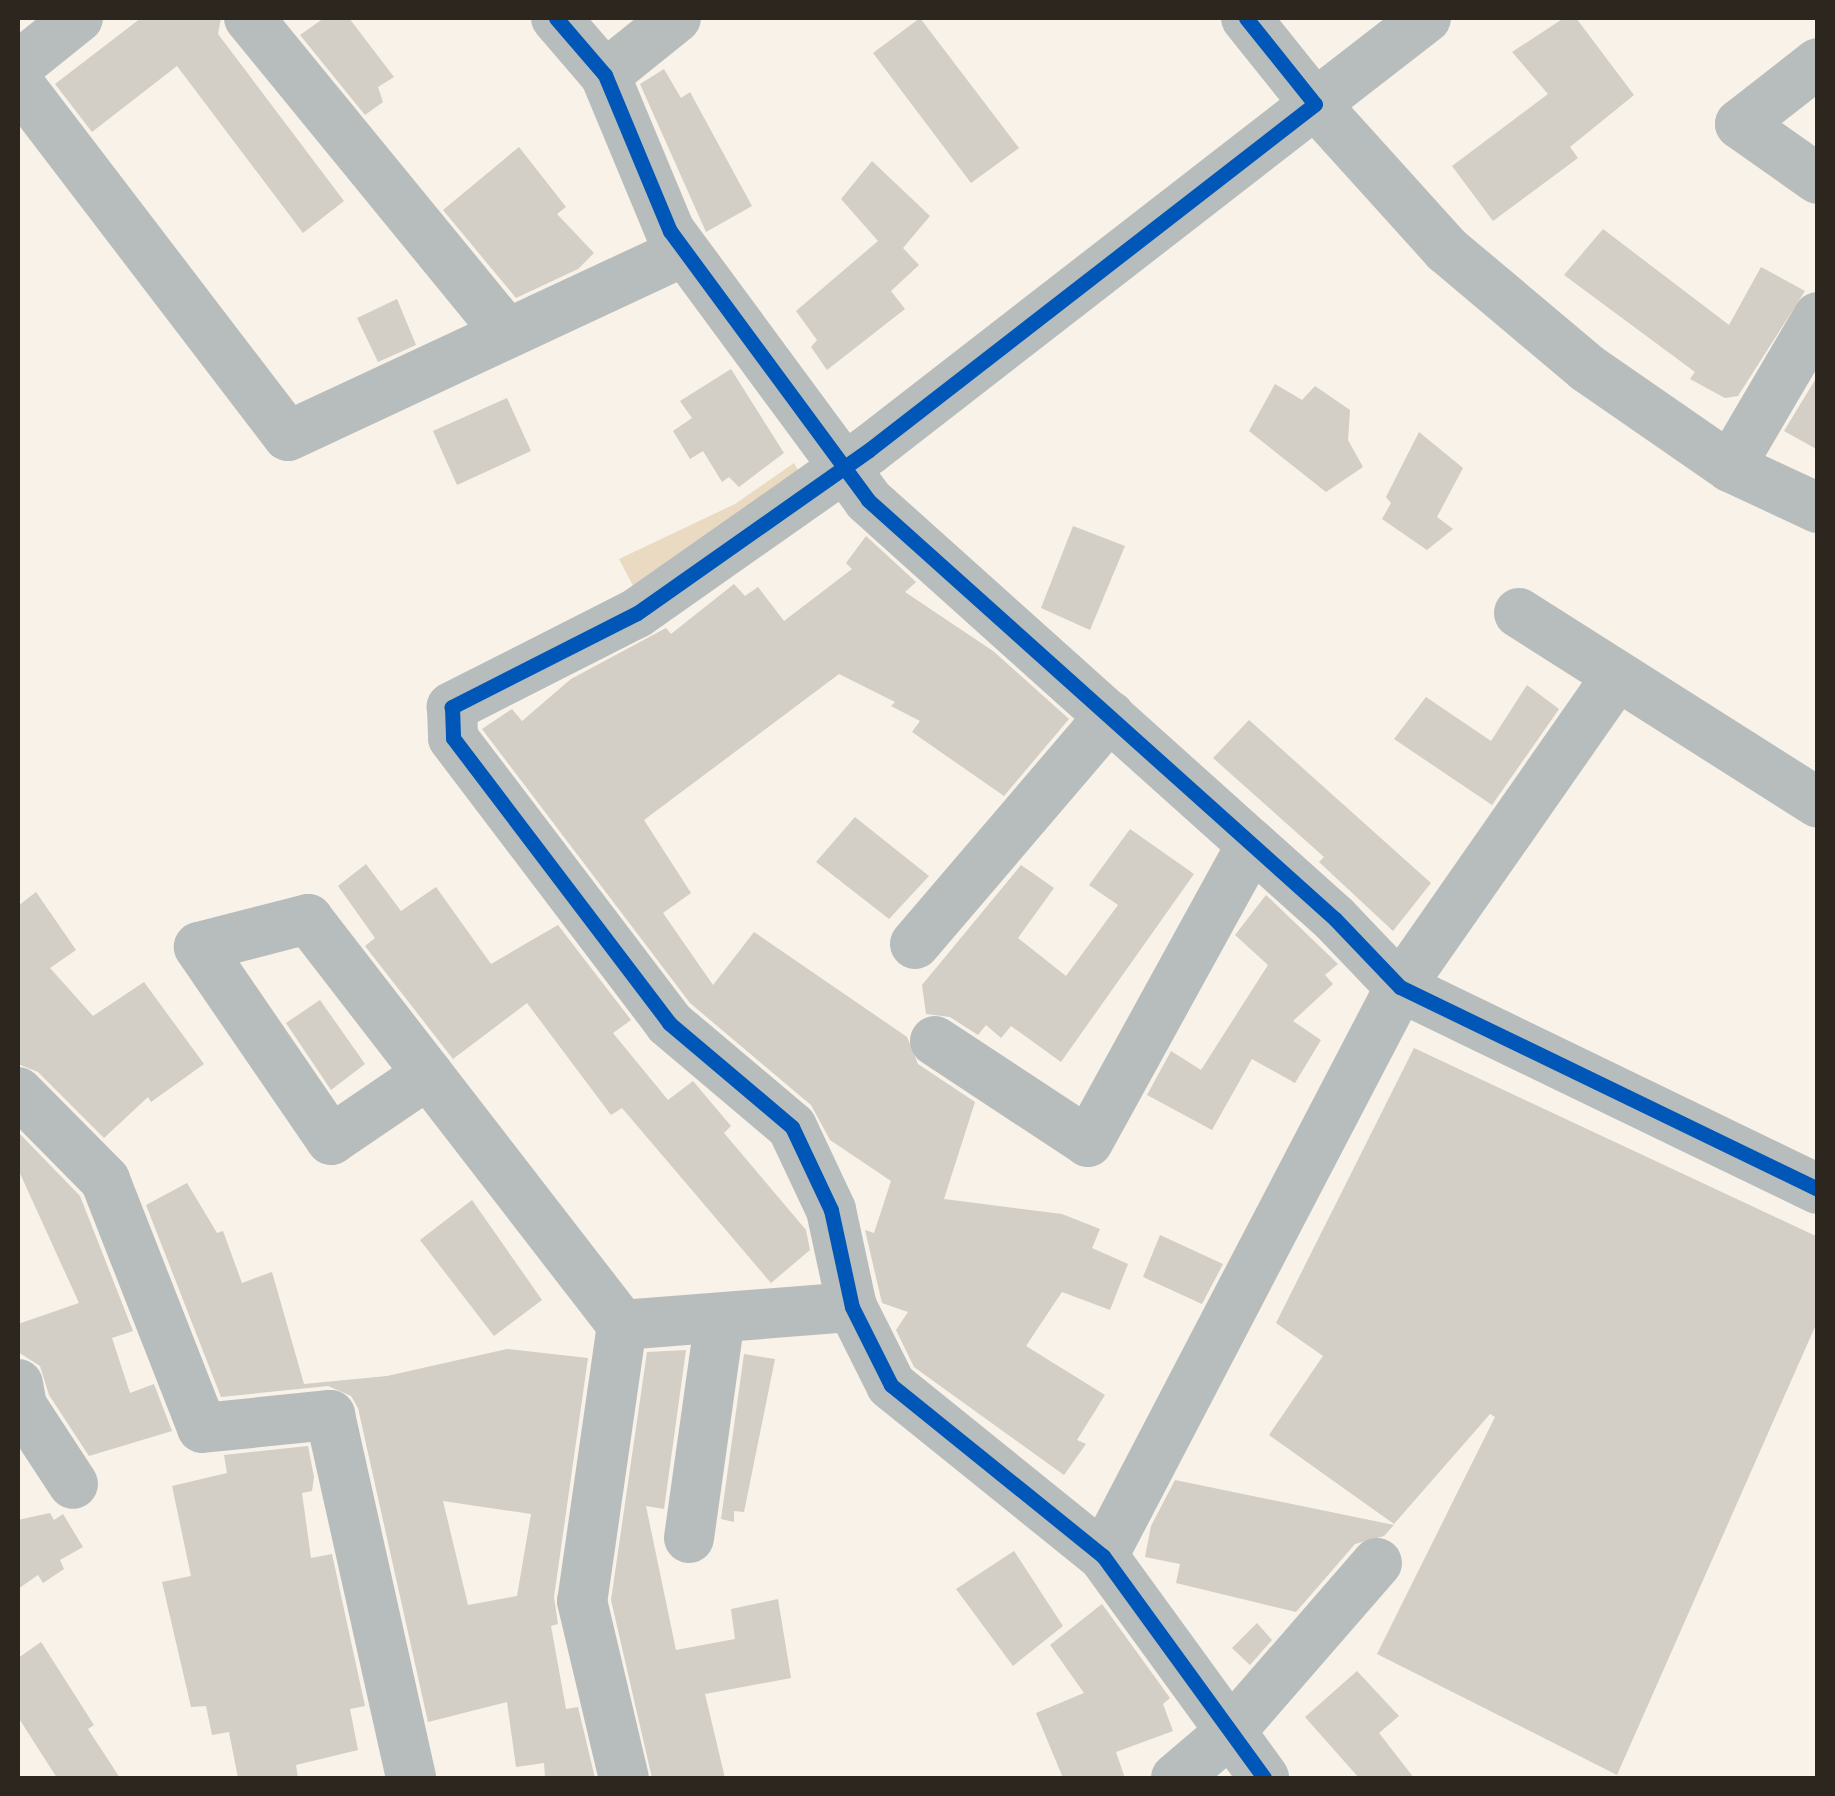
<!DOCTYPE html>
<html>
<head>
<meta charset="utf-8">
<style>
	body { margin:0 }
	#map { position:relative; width:1835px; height:1796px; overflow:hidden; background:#f8f2e8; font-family:"Nunito Sans",sans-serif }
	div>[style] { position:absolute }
	.green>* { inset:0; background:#eadac2 }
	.building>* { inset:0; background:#d3cec6 }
	.minor>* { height:50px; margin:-25px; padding:0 25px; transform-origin:25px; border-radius:25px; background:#b7bdbc }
	.cycleway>* { height:15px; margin:-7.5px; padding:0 7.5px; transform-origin:7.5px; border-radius:7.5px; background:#0057b8 }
	span { translate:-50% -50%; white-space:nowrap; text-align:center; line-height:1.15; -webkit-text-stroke:10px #fef3e2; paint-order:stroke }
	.frame { position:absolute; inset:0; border:20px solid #2c261f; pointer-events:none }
</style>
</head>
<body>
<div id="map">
	<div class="green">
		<div style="clip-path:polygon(794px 463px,803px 479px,640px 599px,619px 559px,735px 504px)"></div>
	</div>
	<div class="building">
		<div style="clip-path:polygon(141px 18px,221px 18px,218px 34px,344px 201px,303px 233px,177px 66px,92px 132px,55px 84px)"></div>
		<div style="clip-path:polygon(324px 18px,349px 18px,394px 77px,378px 87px,383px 102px,365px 115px,300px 35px)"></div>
		<div style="clip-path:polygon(920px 18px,1019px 148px,971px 183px,873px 53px)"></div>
		<div style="clip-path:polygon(1564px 18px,1576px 18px,1634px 95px,1570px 147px,1578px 158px,1493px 221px,1452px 166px,1548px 94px,1512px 52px)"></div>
		<div style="clip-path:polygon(664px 69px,681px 98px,690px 92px,752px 206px,706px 232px,640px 84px)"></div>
		<div style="clip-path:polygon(519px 147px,566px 207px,557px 214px,594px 253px,578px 269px,516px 298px,443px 210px)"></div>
		<div style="clip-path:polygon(872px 161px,930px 216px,903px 248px,919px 265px,891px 291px,905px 309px,827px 370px,811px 347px,817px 340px,796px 311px,878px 241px,841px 199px)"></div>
		<div style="clip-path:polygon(1603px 229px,1729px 325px,1761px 267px,1805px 291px,1738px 396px,1725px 398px,1690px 379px,1695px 372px,1564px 275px)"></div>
		<div style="clip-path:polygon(397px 299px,416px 345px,378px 362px,357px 318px)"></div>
		<div style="clip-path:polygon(731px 369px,784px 453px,739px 487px,729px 477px,722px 482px,703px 451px,690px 459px,673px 431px,692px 418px,680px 401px)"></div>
		<div style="clip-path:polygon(1818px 375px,1818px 450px,1784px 431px)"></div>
		<div style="clip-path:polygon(1275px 384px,1302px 400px,1315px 386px,1350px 410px,1348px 440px,1363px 467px,1326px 492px,1249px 431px)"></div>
		<div style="clip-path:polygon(507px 398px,531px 451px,457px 485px,433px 431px)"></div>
		<div style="clip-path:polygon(1419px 432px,1463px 468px,1437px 517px,1453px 529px,1427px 550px,1382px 519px,1391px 503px,1386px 497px)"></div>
		<div style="clip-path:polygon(1073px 526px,1125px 546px,1090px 630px,1041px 608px)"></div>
		<div style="clip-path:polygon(866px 536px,916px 582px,905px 592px,993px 651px,1069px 719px,1004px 796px,912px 732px,920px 721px,891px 706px,895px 702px,839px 674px,644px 820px,691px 893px,663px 913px,713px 985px,754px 932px,907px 1037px,918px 1064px,975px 1102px,944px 1199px,1062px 1214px,1100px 1229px,1092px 1248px,1128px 1264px,1110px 1310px,1062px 1292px,1026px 1346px,1105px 1395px,1077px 1440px,1086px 1444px,1064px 1475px,914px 1367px,896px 1330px,908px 1312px,882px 1303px,865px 1230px,874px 1233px,891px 1181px,830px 1140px,811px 1105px,690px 1003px,482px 729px,512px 709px,522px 721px,571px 679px,666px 628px,671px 634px,734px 584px,745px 596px,758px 587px,784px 621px,852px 569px,846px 563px)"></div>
		<div style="clip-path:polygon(1527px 685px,1559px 709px,1492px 805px,1394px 739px,1426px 697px,1491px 741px)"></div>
		<div style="clip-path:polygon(1249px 720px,1431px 883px,1393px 931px,1319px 862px,1324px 857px,1213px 758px)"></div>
		<div style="clip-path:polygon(855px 817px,929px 876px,889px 919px,816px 862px)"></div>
		<div style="clip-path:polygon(1130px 829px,1194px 874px,1061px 1062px,1011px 1026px,1001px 1038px,986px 1025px,978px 1035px,950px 1017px,926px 1014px,922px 985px,1021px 865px,1054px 888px,1018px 938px,1066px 976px,1118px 905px,1089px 885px)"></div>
		<div style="clip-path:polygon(366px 864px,401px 911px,436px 887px,491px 964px,558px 925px,631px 1020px,613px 1033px,668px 1100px,693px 1081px,731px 1126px,724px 1133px,806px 1230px,810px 1250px,771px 1283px,622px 1108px,611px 1115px,527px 1003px,453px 1059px,365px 946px,375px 938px,338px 886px)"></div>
		<div style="clip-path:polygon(36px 892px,76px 950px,50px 968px,93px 1016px,144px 982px,204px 1064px,151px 1102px,148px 1097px,104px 1138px,38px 1072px,18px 1064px,18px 906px)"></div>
		<div style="clip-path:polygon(1266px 895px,1338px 964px,1325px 975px,1333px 984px,1293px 1021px,1321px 1040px,1295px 1083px,1252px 1059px,1212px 1130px,1147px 1095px,1171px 1051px,1201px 1070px,1268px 965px,1235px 935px)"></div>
		<div style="clip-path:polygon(320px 1000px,365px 1064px,331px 1090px,286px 1023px)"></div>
		<div style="clip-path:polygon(1414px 1048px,1818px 1237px,1818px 1320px,1617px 1775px,1377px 1654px,1495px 1417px,1490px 1414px,1394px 1524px,1269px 1435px,1323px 1356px,1276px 1323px)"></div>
		<div style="clip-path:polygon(18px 1132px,80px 1196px,133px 1331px,112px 1338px,130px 1393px,154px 1384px,172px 1431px,89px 1456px,49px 1395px,40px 1366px,18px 1352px,18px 1324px,79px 1303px,18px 1169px)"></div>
		<div style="clip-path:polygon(evenodd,187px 1183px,217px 1233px,223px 1231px,242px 1283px,272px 1272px,304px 1384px,387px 1376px,507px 1349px,588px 1358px,554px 1597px,558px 1624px,551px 1626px,566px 1709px,578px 1707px,595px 1778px,545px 1778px,544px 1763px,516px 1767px,507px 1702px,428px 1722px,358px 1408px,351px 1396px,328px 1386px,221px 1397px,146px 1205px,187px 1183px,443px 1501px,531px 1514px,517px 1596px,468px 1605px,443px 1501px)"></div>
		<div style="clip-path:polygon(472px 1200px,542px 1300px,494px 1336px,420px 1240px)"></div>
		<div style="clip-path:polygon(1160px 1235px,1223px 1264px,1202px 1304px,1143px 1277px)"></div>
		<div style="clip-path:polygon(686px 1350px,664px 1509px,646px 1506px,676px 1650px,735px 1639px,731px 1609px,778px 1599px,791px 1678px,705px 1694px,725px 1778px,652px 1778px,611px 1600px,647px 1352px)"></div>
		<div style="clip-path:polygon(744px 1354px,775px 1359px,744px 1512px,734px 1511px,734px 1522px,721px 1519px)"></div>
		<div style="clip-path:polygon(308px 1446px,314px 1477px,312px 1491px,302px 1493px,311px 1558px,332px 1554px,365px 1706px,350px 1709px,358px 1750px,296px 1765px,298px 1778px,238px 1778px,229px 1732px,212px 1735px,206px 1706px,191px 1707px,162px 1582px,191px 1576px,172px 1486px,227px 1473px,224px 1455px)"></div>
		<div style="clip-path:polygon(1175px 1480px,1394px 1525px,1384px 1536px,1355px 1544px,1296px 1612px,1176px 1583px,1180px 1564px,1145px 1557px,1151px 1526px)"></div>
		<div style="clip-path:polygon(50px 1513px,54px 1520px,63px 1514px,83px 1547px,60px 1560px,64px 1569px,43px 1583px,38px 1575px,18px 1589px,18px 1520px)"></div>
		<div style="clip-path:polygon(1014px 1551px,1063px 1626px,1013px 1666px,956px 1589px)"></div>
		<div style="clip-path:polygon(1102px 1604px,1170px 1698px,1163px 1704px,1173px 1731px,1116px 1752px,1125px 1778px,1063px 1778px,1036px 1713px,1084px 1693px,1050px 1645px)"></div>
		<div style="clip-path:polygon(1257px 1623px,1272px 1640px,1250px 1665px,1232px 1648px)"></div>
		<div style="clip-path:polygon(41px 1642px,94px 1725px,88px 1729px,120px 1778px,57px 1778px,18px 1717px,18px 1658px)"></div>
		<div style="clip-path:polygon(1357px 1671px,1399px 1716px,1379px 1733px,1414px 1778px,1359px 1778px,1305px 1717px)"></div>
	</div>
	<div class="minor">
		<div style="left:249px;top:18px;width:407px;rotate:50.7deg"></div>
		<div style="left:556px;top:18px;width:75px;rotate:49.3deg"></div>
		<div style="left:605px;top:75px;width:169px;rotate:67.4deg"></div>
		<div style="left:670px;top:231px;width:334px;rotate:53.6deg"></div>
		<div style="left:868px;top:500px;width:627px;rotate:41.9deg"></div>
		<div style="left:1335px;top:919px;width:94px;rotate:46.3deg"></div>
		<div style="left:1400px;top:987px;width:464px;rotate:25.8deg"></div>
		<div style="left:1246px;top:18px;width:110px;rotate:51.3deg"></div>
		<div style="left:1315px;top:104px;width:564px;rotate:142.2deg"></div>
		<div style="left:869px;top:450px;width:284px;rotate:144.9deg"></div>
		<div style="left:637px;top:613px;width:208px;rotate:153.1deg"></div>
		<div style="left:452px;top:707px;width:31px;rotate:88deg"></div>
		<div style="left:453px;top:738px;width:358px;rotate:52.8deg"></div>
		<div style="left:669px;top:1023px;width:161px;rotate:40.2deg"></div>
		<div style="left:792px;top:1127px;width:92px;rotate:64.8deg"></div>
		<div style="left:831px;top:1210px;width:99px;rotate:77.8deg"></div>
		<div style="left:852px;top:1307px;width:87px;rotate:63.4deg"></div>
		<div style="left:891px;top:1385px;width:272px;rotate:38.9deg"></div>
		<div style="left:1103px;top:1556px;width:274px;rotate:54deg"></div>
		<div style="left:1426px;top:18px;width:140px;rotate:142.2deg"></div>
		<div style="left:1315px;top:104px;width:197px;rotate:47.9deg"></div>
		<div style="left:1447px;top:250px;width:183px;rotate:40.1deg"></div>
		<div style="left:1587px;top:368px;width:174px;rotate:34.7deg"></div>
		<div style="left:1730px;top:467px;width:97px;rotate:25deg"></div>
		<div style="left:1818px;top:63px;width:99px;rotate:142deg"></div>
		<div style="left:1740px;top:124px;width:95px;rotate:35.2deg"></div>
		<div style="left:18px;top:66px;width:77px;rotate:-38.7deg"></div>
		<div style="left:605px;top:75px;width:91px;rotate:-38.8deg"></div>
		<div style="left:18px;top:83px;width:444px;rotate:52.6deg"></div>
		<div style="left:288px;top:436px;width:437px;rotate:-25deg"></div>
		<div style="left:1730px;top:467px;width:174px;rotate:-59.6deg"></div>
		<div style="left:1519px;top:613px;width:354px;rotate:32.4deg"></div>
		<div style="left:915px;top:944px;width:300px;rotate:-49.5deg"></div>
		<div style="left:935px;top:1041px;width:183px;rotate:33.4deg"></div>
		<div style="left:1088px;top:1142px;width:340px;rotate:-61.2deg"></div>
		<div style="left:428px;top:1074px;width:117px;rotate:145.8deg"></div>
		<div style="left:331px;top:1140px;width:234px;rotate:-124.4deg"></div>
		<div style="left:199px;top:947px;width:113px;rotate:-14.4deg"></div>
		<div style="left:308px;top:919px;width:513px;rotate:52.28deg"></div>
		<div style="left:622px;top:1325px;width:231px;rotate:-4.5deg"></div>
		<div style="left:18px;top:1092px;width:124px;rotate:45.3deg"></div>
		<div style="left:105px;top:1180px;width:266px;rotate:68.6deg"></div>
		<div style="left:202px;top:1428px;width:129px;rotate:-5.8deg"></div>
		<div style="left:330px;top:1415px;width:372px;rotate:77.4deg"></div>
		<div style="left:622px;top:1325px;width:279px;rotate:98.2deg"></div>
		<div style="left:582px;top:1601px;width:182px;rotate:76.7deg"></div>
		<div style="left:18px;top:1384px;width:22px;rotate:80deg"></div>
		<div style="left:22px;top:1406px;width:93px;rotate:56.8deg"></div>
		<div style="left:689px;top:1538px;width:222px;rotate:-82deg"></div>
		<div style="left:1103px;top:1556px;width:642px;rotate:-62.44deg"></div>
		<div style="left:1400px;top:987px;width:378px;rotate:-55.1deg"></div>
		<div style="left:1176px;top:1778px;width:71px;rotate:-40.4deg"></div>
		<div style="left:1230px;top:1732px;width:224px;rotate:-49deg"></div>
	</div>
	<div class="cycleway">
		<div style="left:556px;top:18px;width:75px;rotate:49.3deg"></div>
		<div style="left:605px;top:75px;width:169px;rotate:67.4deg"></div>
		<div style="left:670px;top:231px;width:334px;rotate:53.6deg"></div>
		<div style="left:868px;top:500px;width:627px;rotate:41.9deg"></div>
		<div style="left:1335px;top:919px;width:94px;rotate:46.3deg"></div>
		<div style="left:1400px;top:987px;width:464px;rotate:25.8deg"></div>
		<div style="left:1246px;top:18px;width:110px;rotate:51.3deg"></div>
		<div style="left:1315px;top:104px;width:564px;rotate:142.2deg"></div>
		<div style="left:869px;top:450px;width:284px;rotate:144.9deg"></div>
		<div style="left:637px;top:613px;width:208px;rotate:153.1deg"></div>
		<div style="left:452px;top:707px;width:31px;rotate:88deg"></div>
		<div style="left:453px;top:738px;width:358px;rotate:52.8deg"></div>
		<div style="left:669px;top:1023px;width:161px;rotate:40.2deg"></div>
		<div style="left:792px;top:1127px;width:92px;rotate:64.8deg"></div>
		<div style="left:831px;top:1210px;width:99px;rotate:77.8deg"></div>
		<div style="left:852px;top:1307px;width:87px;rotate:63.4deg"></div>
		<div style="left:891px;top:1385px;width:272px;rotate:38.9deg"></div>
		<div style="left:1103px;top:1556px;width:274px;rotate:54deg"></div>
	</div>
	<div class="frame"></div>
</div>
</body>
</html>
